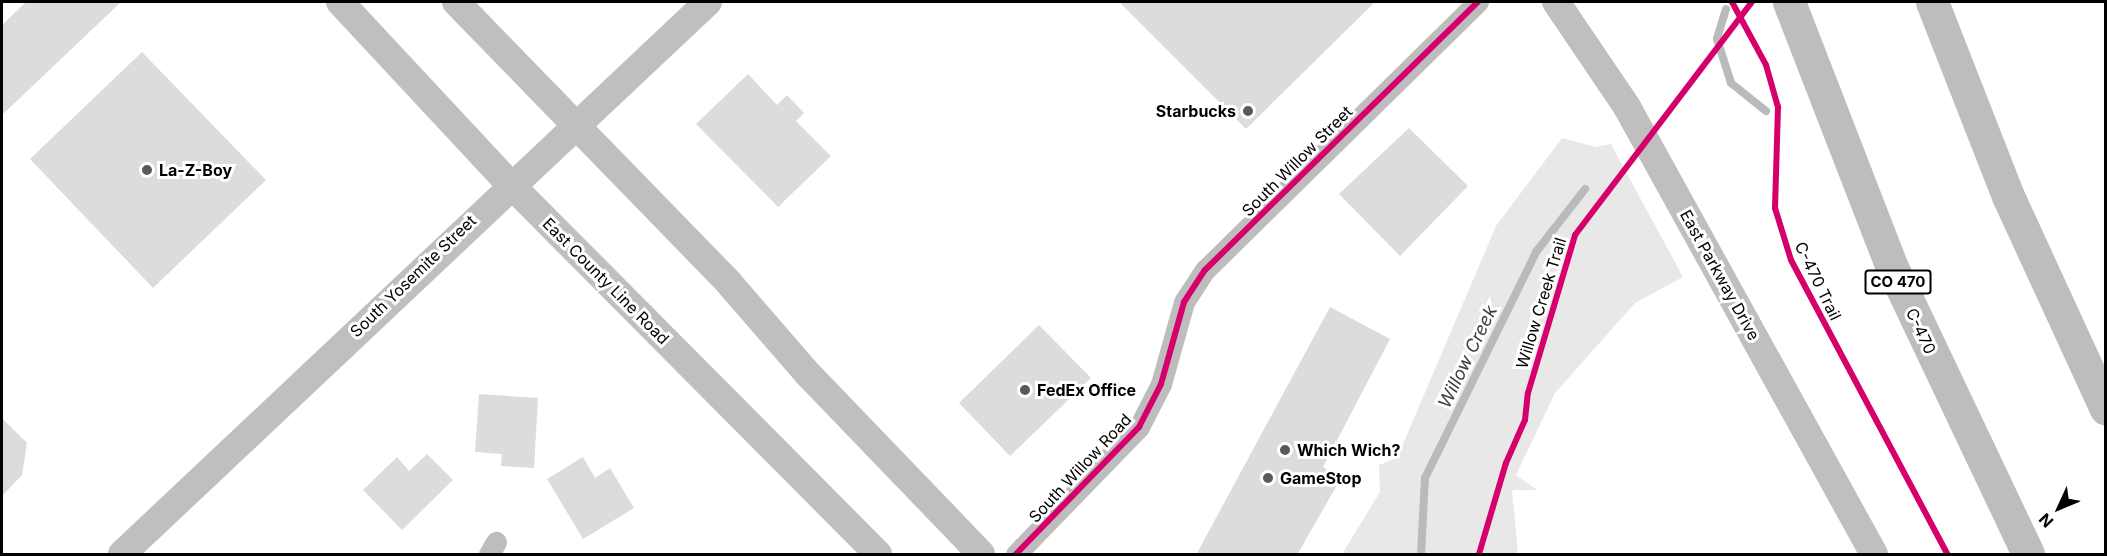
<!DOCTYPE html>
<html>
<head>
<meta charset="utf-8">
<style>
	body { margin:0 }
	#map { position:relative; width:2107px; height:556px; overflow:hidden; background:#fff; font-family:Inter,sans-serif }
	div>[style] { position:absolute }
	.green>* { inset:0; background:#e8e8e8 }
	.stream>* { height:8px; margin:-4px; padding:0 4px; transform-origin:4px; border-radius:4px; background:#bababa }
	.building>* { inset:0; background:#dcdcdc }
	.street>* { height:21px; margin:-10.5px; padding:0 10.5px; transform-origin:10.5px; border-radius:10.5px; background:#bdbdbd }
	.secondary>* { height:28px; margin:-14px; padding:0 14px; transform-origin:14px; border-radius:14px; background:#bfbfbf }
	.highway>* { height:33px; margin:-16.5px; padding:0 16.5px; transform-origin:16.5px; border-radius:16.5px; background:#bdbdbd }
	.cycleway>* { height:6px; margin:-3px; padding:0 3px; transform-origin:3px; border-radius:3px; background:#d6006c }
	.dots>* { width:16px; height:16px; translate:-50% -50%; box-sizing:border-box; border:3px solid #fff; border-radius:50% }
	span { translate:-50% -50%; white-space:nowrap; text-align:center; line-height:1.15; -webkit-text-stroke:6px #fff; paint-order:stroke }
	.shield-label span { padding:2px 4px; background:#fff; border:2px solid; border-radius:4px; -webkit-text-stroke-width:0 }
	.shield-label { font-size:15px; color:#000; font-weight:700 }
	.poi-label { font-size:16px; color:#000; font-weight:700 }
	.right { translate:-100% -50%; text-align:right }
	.left { translate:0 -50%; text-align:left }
	.street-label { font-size:16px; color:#000 }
	.water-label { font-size:18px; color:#3e3e3e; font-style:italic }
	.frame { position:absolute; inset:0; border:3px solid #000; pointer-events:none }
	.north { position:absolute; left:2029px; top:478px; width:60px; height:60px; -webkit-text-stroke:4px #fff; paint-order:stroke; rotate:226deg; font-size:16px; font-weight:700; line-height:24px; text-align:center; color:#000 }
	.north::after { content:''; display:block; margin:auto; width:21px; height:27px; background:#000; clip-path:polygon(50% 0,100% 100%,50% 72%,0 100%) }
</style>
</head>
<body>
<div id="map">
	<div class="green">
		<div style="clip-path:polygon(1562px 138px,1596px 147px,1611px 144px,1683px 277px,1635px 303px,1555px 393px,1516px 475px,1537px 490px,1512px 490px,1518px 554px,1342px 554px,1380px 492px,1379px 465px,1397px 458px,1496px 226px)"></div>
	</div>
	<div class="stream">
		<div style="left:1726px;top:9px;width:31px;rotate:107deg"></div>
		<div style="left:1717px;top:39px;width:46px;rotate:72.3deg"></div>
		<div style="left:1731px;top:83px;width:45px;rotate:38.7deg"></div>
		<div style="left:1421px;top:554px;width:76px;rotate:-87deg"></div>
		<div style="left:1425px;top:478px;width:252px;rotate:-63.8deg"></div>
		<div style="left:1536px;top:252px;width:80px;rotate:-52.1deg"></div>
	</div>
	<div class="building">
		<div style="clip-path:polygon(26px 2px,121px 2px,2px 115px,2px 25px)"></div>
		<div style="clip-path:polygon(1119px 2px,1375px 2px,1246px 129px)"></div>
		<div style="clip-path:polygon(142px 52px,266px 180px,153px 288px,30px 159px)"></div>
		<div style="clip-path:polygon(748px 74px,777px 105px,787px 95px,804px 113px,796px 121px,831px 156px,778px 207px,696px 124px)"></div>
		<div style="clip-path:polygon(1409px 128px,1468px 186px,1400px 256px,1339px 194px)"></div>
		<div style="clip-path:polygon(1330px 307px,1390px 339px,1323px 467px,1341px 478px,1297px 555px,1196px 555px)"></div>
		<div style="clip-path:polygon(1039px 325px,1091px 378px,1010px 456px,959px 403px)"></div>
		<div style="clip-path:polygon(479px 394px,538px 398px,534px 468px,501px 466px,502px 454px,475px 452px)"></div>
		<div style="clip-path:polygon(2px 418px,27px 443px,22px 475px,2px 496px)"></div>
		<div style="clip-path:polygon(427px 454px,453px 480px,402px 530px,363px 490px,397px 457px,409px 471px)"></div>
		<div style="clip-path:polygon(583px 457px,595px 478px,610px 468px,634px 508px,583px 539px,547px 479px)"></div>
	</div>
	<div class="street">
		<div style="left:489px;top:554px;width:14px;rotate:-60deg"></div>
		<div style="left:1016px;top:554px;width:177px;rotate:-45.9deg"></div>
		<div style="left:1139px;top:427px;width:48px;rotate:-62.9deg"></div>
		<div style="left:1161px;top:384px;width:85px;rotate:-74.3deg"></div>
		<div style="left:1184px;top:302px;width:38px;rotate:-57deg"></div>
		<div style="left:1205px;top:270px;width:383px;rotate:-44.5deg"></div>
	</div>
	<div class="secondary">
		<div style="left:340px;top:2px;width:249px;rotate:47deg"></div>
		<div style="left:510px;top:184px;width:522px;rotate:45.16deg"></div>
		<div style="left:456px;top:2px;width:392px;rotate:45.8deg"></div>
		<div style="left:729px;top:283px;width:119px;rotate:49.1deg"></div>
		<div style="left:807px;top:373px;width:251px;rotate:46.1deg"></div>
		<div style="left:1556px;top:2px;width:127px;rotate:55.9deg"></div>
		<div style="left:1627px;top:107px;width:511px;rotate:61.08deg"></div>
		<div style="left:122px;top:554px;width:805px;rotate:-43.29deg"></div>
	</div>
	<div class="highway">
		<div style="left:1789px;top:2px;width:280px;rotate:68.8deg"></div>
		<div style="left:1890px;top:263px;width:322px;rotate:64.6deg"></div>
		<div style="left:1932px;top:2px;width:208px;rotate:68.6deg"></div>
		<div style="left:2008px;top:196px;width:234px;rotate:65.3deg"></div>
	</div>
	<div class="cycleway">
		<div style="left:1732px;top:2px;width:72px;rotate:61.6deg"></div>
		<div style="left:1766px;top:65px;width:44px;rotate:74.1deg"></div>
		<div style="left:1778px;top:107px;width:101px;rotate:91.7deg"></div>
		<div style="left:1775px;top:208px;width:54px;rotate:72.9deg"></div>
		<div style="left:1791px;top:260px;width:333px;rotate:62deg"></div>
		<div style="left:1016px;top:554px;width:177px;rotate:-45.9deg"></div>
		<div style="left:1139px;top:427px;width:48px;rotate:-62.9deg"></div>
		<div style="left:1161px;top:384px;width:85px;rotate:-74.3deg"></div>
		<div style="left:1184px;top:302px;width:38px;rotate:-57deg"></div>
		<div style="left:1205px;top:270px;width:383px;rotate:-44.5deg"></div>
		<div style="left:1479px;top:554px;width:95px;rotate:-73.5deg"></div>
		<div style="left:1506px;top:463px;width:47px;rotate:-66.2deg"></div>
		<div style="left:1525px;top:420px;width:27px;rotate:-84deg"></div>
		<div style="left:1528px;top:393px;width:165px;rotate:-73.4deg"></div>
		<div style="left:1575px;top:235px;width:293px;rotate:-52.8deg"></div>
	</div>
	<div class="dots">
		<div style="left:1248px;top:111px;background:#595959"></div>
		<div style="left:147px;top:170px;background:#595959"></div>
		<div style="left:1025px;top:390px;background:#595959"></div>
		<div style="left:1285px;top:450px;background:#595959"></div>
		<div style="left:1268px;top:478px;background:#595959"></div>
	</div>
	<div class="shield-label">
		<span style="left:1898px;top:282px">CO 470</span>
	</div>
	<div class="poi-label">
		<span class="right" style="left:1236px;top:111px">Starbucks</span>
		<span class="left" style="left:159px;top:170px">La-Z-Boy</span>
		<span class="left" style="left:1037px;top:390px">FedEx Office</span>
		<span class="left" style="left:1297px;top:450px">Which Wich?</span>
		<span class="left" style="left:1280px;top:478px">GameStop</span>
	</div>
	<div class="street-label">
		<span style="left:1297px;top:161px;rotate:-45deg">South Willow Street</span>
		<span style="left:1720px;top:275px;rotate:61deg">East Parkway Drive</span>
		<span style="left:413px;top:276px;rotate:-44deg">South Yosemite Street</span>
		<span style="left:606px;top:281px;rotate:45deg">East County Line Road</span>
		<span style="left:1818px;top:281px;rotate:64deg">C-470 Trail</span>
		<span style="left:1541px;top:303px;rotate:-73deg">Willow Creek Trail</span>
		<span style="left:1921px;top:331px;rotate:65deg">C-470</span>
		<span style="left:1080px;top:468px;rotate:-47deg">South Willow Road</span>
	</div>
	<div class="water-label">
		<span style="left:1468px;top:357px;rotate:-64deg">Willow Creek</span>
	</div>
	<div class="frame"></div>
	<div class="north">N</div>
</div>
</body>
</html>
